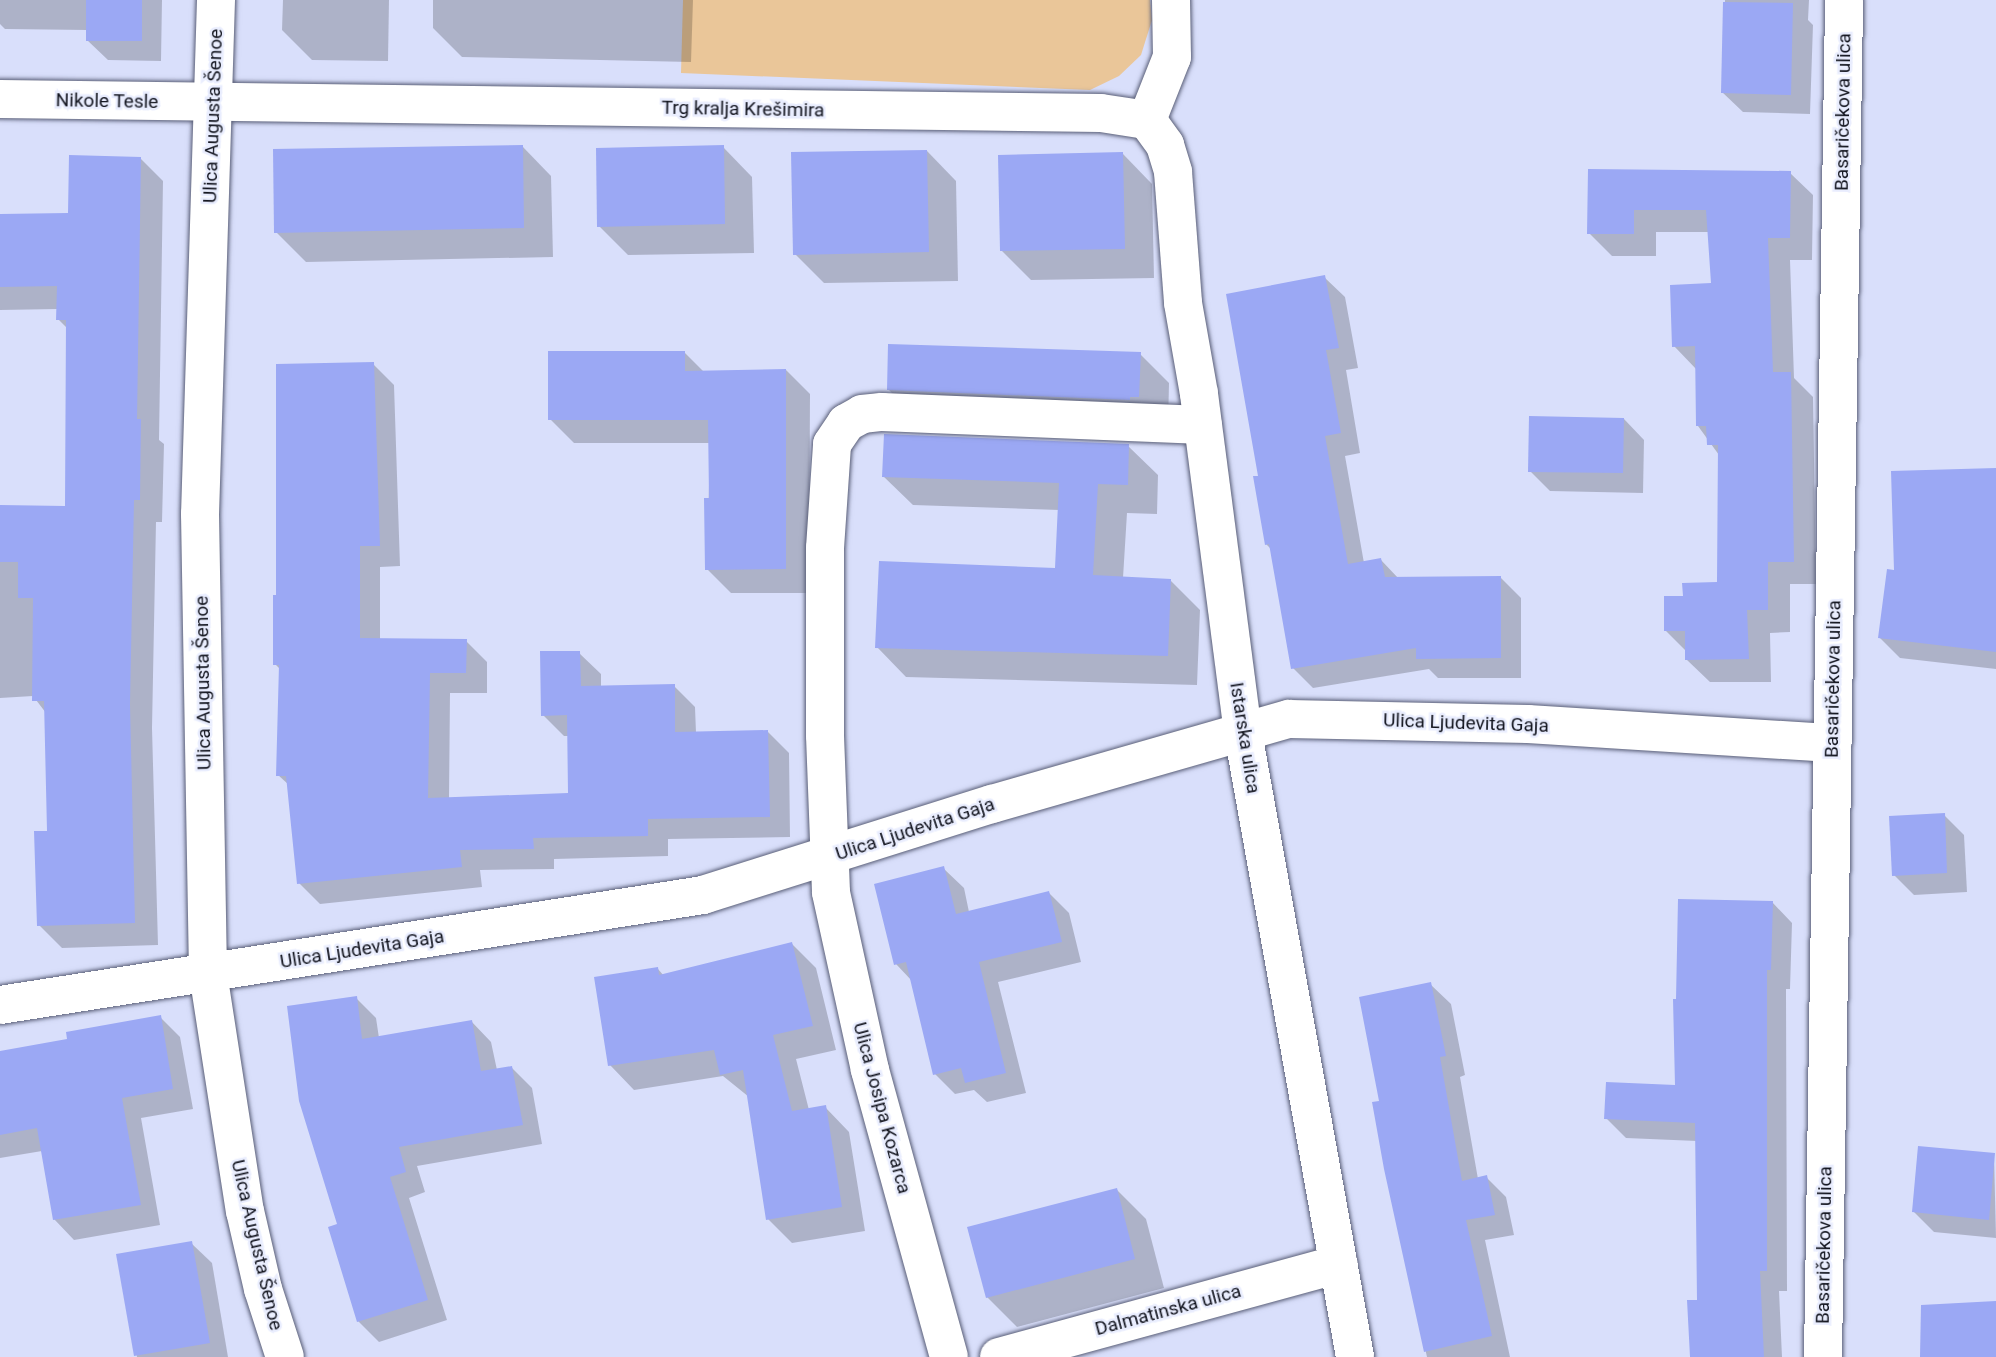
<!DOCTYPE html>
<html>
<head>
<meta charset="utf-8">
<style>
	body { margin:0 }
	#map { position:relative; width:1996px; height:1357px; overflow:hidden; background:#d9dffb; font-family:Roboto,sans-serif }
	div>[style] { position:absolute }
	.green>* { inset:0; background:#eac699 }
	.shadow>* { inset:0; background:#0003 }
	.building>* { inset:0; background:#9ba8f4 }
	.roads { filter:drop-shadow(0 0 2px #595e77) drop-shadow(0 0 2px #595e77) }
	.minor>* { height:38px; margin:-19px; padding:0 19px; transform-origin:19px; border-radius:19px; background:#fff }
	span { translate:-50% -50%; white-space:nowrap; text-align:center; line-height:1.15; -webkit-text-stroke:5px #e9edfe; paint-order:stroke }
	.street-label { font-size:19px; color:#13151f }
</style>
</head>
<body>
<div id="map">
	<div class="green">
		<div style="clip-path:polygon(683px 0,1150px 0,1152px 20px,1141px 55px,1119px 76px,1090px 90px,681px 73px)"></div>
	</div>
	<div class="shadow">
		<div style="clip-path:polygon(0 0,162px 0,161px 61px,108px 60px,87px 40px,87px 30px,5px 29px,0 24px)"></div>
		<div style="clip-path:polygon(283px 0,389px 0,388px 61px,312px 60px,282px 30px)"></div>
		<div style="clip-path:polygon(433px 0,693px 0,691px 62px,462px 57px,433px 28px)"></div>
		<div style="clip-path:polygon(1725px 0,1809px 0,1808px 20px,1813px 25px,1810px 114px,1743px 112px,1722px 92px)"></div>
		<div style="clip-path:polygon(522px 146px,551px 176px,553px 257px,306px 262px,276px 232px)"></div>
		<div style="clip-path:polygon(723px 147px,752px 177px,754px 253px,628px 255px,599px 226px)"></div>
		<div style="clip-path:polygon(927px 151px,956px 181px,958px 281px,824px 283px,795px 254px)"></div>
		<div style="clip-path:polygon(1123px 154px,1152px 184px,1154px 278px,1031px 280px,1001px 250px)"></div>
		<div style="clip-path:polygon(140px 158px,163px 181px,159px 440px,164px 444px,162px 522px,156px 522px,152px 728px,158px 945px,62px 948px,39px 925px,48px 833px,46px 713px,33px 696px,0 698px,0 507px,67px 508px,68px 329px,58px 319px,58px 309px,0 310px,0 216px,70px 215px)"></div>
		<div style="clip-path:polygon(1589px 171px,1790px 173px,1813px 195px,1812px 260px,1790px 260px,1794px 378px,1813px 397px,1816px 584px,1790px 584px,1790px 632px,1770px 633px,1771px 682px,1710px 682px,1687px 660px,1687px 652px,1666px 631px,1684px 597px,1719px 584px,1719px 455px,1698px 426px,1697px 370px,1674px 346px,1713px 285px,1710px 232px,1656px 232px,1656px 256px,1612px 256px,1589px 233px)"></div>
		<div style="clip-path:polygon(1324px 277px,1345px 297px,1358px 368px,1346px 370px,1360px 453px,1345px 456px,1364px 563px,1381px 560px,1399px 579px,1501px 578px,1521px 598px,1521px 678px,1438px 678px,1429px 669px,1313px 688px,1293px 668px,1272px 550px,1266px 544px,1260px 477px)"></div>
		<div style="clip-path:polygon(684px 352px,704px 372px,786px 370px,810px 394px,809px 593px,731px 593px,707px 569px,710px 443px,574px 443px,550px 419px)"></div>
		<div style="clip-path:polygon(1140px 354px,1169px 383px,1168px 426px,918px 419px,889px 390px)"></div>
		<div style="clip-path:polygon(373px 364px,394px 385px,400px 566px,380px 567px,380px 640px,466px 641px,487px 662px,487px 693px,450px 693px,449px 799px,569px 794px,569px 736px,564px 736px,543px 715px,579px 653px,601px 674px,601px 687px,674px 686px,695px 707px,696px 733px,768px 732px,789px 753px,790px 837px,668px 839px,668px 856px,554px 859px,554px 869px,480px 870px,482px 887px,320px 904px,299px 883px,289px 785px,278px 775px,281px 670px,275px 664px,278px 597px)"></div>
		<div style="clip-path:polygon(1624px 419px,1644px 440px,1643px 493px,1550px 491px,1530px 471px)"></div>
		<div style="clip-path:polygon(1128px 446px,1158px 475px,1157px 514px,1127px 513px,1123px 578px,1170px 580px,1200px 610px,1197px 685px,906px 677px,877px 647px,1056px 570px,1059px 510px,913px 505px,883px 476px)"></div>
		<div style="clip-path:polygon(1996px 472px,1996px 669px,1900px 658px,1880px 638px,1896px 572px)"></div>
		<div style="clip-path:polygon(1944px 815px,1964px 835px,1967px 892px,1914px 895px,1894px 875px)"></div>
		<div style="clip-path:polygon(943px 868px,964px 888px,969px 912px,1049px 893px,1069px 913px,1081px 962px,998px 982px,1026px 1093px,987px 1102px,974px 1090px,955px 1094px,935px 1074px,912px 981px,896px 964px)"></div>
		<div style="clip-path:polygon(1772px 902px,1792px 923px,1790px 989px,1786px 989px,1787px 1291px,1779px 1291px,1782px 1357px,1692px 1357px,1699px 1302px,1697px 1141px,1626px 1138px,1606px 1118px,1677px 1087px)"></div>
		<div style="clip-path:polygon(792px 944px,816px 968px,836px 1050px,796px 1059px,809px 1110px,825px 1107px,849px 1132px,865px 1231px,792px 1243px,768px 1219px,749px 1097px,723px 1076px,634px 1090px,610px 1065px,658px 969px,664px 976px)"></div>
		<div style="clip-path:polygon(1430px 984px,1451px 1004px,1465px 1075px,1460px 1077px,1478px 1179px,1486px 1177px,1506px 1197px,1514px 1235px,1485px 1240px,1510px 1357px,1427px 1357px,1386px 1169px,1382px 1102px)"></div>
		<div style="clip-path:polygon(356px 998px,376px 1018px,379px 1038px,471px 1021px,491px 1042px,497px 1070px,512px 1068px,532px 1088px,542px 1144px,417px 1166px,425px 1192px,409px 1198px,447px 1320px,379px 1342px,358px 1321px,339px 1225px)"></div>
		<div style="clip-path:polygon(160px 1017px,180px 1037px,193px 1109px,141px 1118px,160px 1225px,74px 1240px,54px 1219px,42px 1151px,0 1158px,0 1052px,69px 1040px)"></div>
		<div style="clip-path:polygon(1994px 1155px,1996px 1238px,1934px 1232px,1914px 1212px)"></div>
		<div style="clip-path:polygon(1117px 1190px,1146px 1219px,1164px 1288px,1017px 1327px,987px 1297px)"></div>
		<div style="clip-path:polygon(191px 1243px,212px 1263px,228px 1357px,137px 1357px,118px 1255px)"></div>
	</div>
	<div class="building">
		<div style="clip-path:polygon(86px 0,142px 0,142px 41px,86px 41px)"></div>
		<div style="clip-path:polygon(1723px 2px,1793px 3px,1791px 95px,1721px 93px)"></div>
		<div style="clip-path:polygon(523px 145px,524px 228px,274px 233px,273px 149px)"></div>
		<div style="clip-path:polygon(724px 145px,725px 224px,597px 227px,596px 148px)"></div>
		<div style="clip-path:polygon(927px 150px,929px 252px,793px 255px,791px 152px)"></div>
		<div style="clip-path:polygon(1123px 152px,1125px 249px,1000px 251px,998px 155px)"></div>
		<div style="clip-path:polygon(69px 155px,141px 157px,137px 419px,141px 419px,140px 500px,134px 500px,130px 704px,135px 923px,37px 926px,34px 831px,47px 831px,44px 701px,32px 701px,33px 598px,18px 598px,18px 562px,0 562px,0 505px,65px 506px,66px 320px,56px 320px,57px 286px,0 287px,0 214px,68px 213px)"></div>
		<div style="clip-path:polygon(1588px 169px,1791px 171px,1790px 238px,1768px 238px,1773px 372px,1791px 372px,1794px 562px,1768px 562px,1768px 610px,1747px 610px,1749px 659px,1685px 660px,1685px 631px,1664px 631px,1664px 596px,1683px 596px,1682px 583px,1717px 582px,1718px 445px,1707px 445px,1706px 426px,1696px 426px,1695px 346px,1672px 347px,1670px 285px,1711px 283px,1706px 210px,1634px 210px,1634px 234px,1587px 234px)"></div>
		<div style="clip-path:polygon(1325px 275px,1339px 348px,1326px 350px,1341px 433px,1325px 436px,1348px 564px,1381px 558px,1385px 577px,1501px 576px,1501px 658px,1416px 659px,1416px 648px,1291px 669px,1269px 544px,1265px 545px,1253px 476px,1258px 476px,1226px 294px)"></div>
		<div style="clip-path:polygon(888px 344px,1141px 352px,1139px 397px,1130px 397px,1130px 400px,887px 390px)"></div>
		<div style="clip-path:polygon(548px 351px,685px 351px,685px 371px,786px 369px,786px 569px,705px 570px,704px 498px,709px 498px,708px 420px,548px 420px)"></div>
		<div style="clip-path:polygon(374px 362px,380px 546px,360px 546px,360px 638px,467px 639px,466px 673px,430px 673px,428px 798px,568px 793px,567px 715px,541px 716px,540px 651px,580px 651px,581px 686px,675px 684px,675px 732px,768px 730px,770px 817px,648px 819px,648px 836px,533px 838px,534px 849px,460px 850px,462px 867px,297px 884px,286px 776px,276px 776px,279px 665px,273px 665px,273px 595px,276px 595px,276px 364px)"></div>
		<div style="clip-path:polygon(1529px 416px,1624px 418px,1623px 473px,1528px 472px)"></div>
		<div style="clip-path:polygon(884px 434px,1129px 444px,1128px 485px,1098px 484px,1093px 575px,1171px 579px,1168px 656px,875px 648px,879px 561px,1055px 568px,1059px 483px,882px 477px)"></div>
		<div style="clip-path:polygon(1996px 468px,1996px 652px,1878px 638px,1887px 569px,1894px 570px,1891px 471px)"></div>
		<div style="clip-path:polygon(1945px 813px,1947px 873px,1892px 876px,1889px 816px)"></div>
		<div style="clip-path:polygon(944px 866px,956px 914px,1049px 891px,1062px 942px,979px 962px,1006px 1073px,965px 1083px,961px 1068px,933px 1075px,906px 962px,894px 965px,874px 884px)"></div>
		<div style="clip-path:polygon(1678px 899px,1773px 901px,1771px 970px,1767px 970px,1767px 1271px,1760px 1271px,1764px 1357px,1690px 1357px,1687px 1300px,1697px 1300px,1695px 1123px,1604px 1119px,1606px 1082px,1675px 1085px,1673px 999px,1676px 999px)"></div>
		<div style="clip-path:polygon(792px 942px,813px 1026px,773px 1035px,792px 1111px,826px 1105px,842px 1207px,766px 1220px,743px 1070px,720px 1075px,714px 1050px,608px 1066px,594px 977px,658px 967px,659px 975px)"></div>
		<div style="clip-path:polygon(1431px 982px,1446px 1056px,1440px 1057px,1462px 1181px,1487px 1175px,1495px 1215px,1466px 1220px,1492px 1336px,1424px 1352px,1384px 1169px,1372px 1102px,1379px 1101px,1359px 997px)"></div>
		<div style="clip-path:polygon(357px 996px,362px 1039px,472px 1020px,481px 1071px,512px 1066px,523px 1125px,399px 1147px,406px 1172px,390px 1177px,428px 1300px,357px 1322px,328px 1227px,337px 1224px,299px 1101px,287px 1006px)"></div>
		<div style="clip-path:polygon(161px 1015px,173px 1089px,122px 1098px,141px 1205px,53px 1220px,37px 1128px,0 1135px,0 1051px,67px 1039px,66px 1032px)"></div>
		<div style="clip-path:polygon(1918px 1146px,1995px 1153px,1989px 1220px,1912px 1212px)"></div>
		<div style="clip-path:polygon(1117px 1188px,1135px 1259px,986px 1298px,967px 1227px)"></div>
		<div style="clip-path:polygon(192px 1241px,210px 1343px,134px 1356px,116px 1254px)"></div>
		<div style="clip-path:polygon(1996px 1301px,1996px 1357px,1920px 1357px,1921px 1305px)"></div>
	</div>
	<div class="roads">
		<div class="minor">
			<div style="left:216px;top:0;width:514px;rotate:91.78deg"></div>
			<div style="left:200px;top:514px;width:459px;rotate:89deg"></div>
			<div style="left:208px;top:973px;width:241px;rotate:81.2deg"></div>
			<div style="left:245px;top:1211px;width:80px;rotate:77deg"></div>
			<div style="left:263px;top:1289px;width:71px;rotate:72.1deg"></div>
			<div style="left:0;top:99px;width:1101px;rotate:0.73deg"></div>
			<div style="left:1101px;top:113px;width:47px;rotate:8.7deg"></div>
			<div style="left:1147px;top:120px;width:68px;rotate:-68.4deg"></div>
			<div style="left:1172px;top:57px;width:57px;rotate:-91deg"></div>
			<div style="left:1147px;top:120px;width:31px;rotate:54deg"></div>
			<div style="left:1165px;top:145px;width:28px;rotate:73deg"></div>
			<div style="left:1173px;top:172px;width:131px;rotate:85.6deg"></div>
			<div style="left:1183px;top:303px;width:92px;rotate:80deg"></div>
			<div style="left:1199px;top:394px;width:342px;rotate:82.6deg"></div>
			<div style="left:1243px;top:733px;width:634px;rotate:79.82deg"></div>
			<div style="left:0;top:1005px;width:712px;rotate:-8.89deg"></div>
			<div style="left:703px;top:895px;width:303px;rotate:-17.5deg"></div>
			<div style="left:992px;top:804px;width:309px;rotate:-16deg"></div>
			<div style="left:1289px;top:719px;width:239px;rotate:1.2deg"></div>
			<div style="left:1528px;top:724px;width:305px;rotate:3.6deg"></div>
			<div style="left:949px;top:1357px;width:298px;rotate:-105.4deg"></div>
			<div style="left:870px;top:1070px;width:182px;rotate:-102.4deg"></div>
			<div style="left:831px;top:892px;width:157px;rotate:-92.2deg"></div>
			<div style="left:825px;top:735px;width:187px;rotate:-90deg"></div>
			<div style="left:825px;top:548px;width:104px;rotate:-86.1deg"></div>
			<div style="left:832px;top:444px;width:25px;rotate:-56deg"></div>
			<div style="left:846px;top:423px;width:18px;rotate:-29deg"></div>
			<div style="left:862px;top:414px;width:20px;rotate:-6deg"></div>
			<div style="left:882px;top:412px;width:321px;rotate:2.3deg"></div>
			<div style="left:999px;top:1357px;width:352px;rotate:-15.3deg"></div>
			<div style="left:1823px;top:1357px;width:1357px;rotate:-89.11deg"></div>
		</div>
	</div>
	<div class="street-label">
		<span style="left:107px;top:101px;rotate:1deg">Nikole Tesle</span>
		<span style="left:743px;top:109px;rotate:1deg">Trg kralja Krešimira</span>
		<span style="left:1843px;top:112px;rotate:-89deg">Basaričekova ulica</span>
		<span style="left:213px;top:116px;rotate:-88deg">Ulica Augusta Šenoe</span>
		<span style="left:1833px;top:679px;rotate:-89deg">Basaričekova ulica</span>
		<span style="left:203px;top:683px;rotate:-91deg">Ulica Augusta Šenoe</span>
		<span style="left:1466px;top:723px;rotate:2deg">Ulica Ljudevita Gaja</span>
		<span style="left:1245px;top:738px;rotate:81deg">Istarska ulica</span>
		<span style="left:915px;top:829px;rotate:-18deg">Ulica Ljudevita Gaja</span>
		<span style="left:362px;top:949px;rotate:-9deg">Ulica Ljudevita Gaja</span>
		<span style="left:882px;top:1108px;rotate:75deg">Ulica Josipa Kozarca</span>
		<span style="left:257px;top:1245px;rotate:77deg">Ulica Augusta Šenoe</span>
		<span style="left:1824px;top:1245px;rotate:-89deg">Basaričekova ulica</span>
		<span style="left:1168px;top:1310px;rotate:-15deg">Dalmatinska ulica</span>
	</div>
</div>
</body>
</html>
